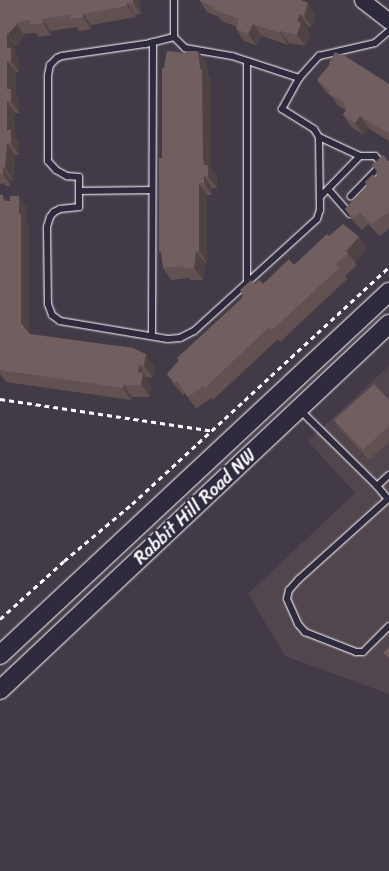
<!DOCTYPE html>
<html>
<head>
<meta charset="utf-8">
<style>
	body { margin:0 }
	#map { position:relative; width:389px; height:871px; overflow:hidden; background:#433a47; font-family:Sriracha,sans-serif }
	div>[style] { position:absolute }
	.built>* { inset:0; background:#51454e }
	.path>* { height:2.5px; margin-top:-1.25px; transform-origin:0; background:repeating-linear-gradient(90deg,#fff 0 5px,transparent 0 9px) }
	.roads { filter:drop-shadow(0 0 1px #fff) drop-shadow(0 0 1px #fff) }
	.service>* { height:6px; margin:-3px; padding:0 3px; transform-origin:3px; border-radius:3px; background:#2f2a3d }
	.tertiary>* { height:15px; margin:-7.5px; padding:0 7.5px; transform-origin:7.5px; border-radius:7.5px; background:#2f2a3d }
	.secondary>* { height:18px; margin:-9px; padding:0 9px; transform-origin:9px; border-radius:9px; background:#2f2a3d }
	.wall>* { inset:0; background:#615151 }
	.shaded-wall>* { inset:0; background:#4f4242 }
	.building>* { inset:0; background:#715e5e }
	span { translate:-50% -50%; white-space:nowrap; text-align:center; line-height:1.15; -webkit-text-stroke:4px #2f2a3d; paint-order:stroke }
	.street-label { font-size:18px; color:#fff }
</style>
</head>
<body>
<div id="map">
	<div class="built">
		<div style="clip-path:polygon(389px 366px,389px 694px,285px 656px,248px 594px,355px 493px,308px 441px)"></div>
	</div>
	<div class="path">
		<div style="left:0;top:399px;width:215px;rotate:8.5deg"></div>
		<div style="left:0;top:619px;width:86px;rotate:-42.2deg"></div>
		<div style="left:64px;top:561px;width:89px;rotate:-40deg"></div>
		<div style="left:132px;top:504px;width:350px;rotate:-42.7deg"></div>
	</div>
	<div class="roads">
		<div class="service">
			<div style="left:174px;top:0;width:37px;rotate:90deg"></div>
			<div style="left:174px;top:37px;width:16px;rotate:45deg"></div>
			<div style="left:185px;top:48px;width:48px;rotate:9.7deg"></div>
			<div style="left:232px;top:56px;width:71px;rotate:18.2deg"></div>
			<div style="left:299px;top:78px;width:30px;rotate:-48deg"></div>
			<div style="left:319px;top:56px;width:57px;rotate:-13.1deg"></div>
			<div style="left:375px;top:43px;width:18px;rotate:-41deg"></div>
			<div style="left:174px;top:37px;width:30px;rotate:166deg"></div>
			<div style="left:145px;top:44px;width:84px;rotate:171.8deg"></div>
			<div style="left:62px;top:56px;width:5px;rotate:158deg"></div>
			<div style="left:57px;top:58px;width:10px;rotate:135deg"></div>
			<div style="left:50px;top:65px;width:10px;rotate:101deg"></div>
			<div style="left:48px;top:75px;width:86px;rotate:90deg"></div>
			<div style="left:48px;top:161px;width:12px;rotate:48deg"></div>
			<div style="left:56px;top:170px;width:13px;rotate:29deg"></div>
			<div style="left:67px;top:176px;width:12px;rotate:5deg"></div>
			<div style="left:79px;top:177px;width:30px;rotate:90deg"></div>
			<div style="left:79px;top:207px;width:19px;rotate:174deg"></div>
			<div style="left:60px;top:209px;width:7px;rotate:153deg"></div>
			<div style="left:54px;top:212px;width:6px;rotate:129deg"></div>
			<div style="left:50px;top:217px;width:10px;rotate:107deg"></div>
			<div style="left:47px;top:227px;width:77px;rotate:89.3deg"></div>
			<div style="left:48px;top:304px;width:12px;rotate:70deg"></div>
			<div style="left:52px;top:315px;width:10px;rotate:37deg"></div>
			<div style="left:60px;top:321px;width:109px;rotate:9.5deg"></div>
			<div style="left:168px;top:339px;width:12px;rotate:-5deg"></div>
			<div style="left:180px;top:338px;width:16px;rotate:-27deg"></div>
			<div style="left:194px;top:331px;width:166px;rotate:-42.3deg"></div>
			<div style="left:317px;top:219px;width:9px;rotate:-72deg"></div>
			<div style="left:320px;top:210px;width:73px;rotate:-90.8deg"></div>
			<div style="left:319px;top:137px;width:9px;rotate:-122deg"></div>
			<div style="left:314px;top:129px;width:38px;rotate:-148deg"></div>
			<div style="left:282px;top:109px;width:35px;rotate:-61deg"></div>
			<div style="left:247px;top:61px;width:221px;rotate:90deg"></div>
			<div style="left:319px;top:137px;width:45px;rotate:24.9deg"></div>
			<div style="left:360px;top:156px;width:15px"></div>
			<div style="left:375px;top:156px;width:11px;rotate:49deg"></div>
			<div style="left:382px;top:164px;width:45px;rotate:134.1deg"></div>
			<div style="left:328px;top:189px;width:33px;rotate:49deg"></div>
			<div style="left:79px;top:191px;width:73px;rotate:-0.8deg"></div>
			<div style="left:320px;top:197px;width:57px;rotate:-45.7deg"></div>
			<div style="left:152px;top:336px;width:294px;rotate:-89.8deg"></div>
			<div style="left:300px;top:410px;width:108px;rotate:44.6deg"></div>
			<div style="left:377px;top:486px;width:16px;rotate:-43deg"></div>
			<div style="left:377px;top:486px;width:17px;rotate:50deg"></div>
			<div style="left:388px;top:499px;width:120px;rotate:138deg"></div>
			<div style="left:299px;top:579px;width:15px;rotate:132deg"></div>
			<div style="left:289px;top:590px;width:9px;rotate:103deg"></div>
			<div style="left:287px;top:599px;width:27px;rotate:66deg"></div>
			<div style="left:298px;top:624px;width:11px;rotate:49deg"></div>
			<div style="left:305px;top:632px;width:55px;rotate:21.4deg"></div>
			<div style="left:356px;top:652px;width:7px"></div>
			<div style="left:363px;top:652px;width:37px;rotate:-45deg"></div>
		</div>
		<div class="tertiary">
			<div style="left:362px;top:0;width:34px;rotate:38deg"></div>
		</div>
		<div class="secondary">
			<div style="left:0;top:655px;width:532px;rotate:-43.02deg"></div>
			<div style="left:0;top:690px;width:534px;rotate:-43.26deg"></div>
		</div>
	</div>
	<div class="wall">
		<div style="clip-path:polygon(0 0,139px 0,141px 14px,135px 15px,136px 17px,91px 25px,91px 29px,79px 31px,77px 27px,51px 31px,51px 35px,39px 37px,36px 33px,24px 34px,25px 36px,17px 46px,15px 45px,15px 54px,19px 59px,19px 72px,16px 72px,16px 95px,19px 100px,19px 113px,15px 113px,15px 137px,19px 142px,19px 155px,15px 155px,13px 180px,11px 180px,11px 186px,6px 186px,4px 183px,0 184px)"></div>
		<div style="clip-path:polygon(199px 0,316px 15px,312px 27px,308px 26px,307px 30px,310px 35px,306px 46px,289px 43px,288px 45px,262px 36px,256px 45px,244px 41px,236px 29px,237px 27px,222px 21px,219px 17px,207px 12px)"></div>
		<div style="clip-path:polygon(198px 51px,206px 63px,208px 76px,211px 80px,211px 169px,217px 177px,217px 188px,212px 188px,212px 195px,207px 195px,207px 263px,205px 263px,203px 280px,191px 280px,189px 278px,171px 280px,163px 268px,162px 255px,159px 251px,162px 158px,164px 68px)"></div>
		<div style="clip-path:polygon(329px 63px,389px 84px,389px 141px,368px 128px,364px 135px,351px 127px,343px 115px,346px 110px,337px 105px,333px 98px,326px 92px,317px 80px,330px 64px)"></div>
		<div style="clip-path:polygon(388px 161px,389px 161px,389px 229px,380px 236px,368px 224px,362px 230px,353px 221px,345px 209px,367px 186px,365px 182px,377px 177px,377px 172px,372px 165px)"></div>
		<div style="clip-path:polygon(0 195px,7px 201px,27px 208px,27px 223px,29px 226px,29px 333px,30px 334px,154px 366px,153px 378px,147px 377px,147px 379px,151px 385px,150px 397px,132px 397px,131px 400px,6px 382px,0 374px)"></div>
		<div style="clip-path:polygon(329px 236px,359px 237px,367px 249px,355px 262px,357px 265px,345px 276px,347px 279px,280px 342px,278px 339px,213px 400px,211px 398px,196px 409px,185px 393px,183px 395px,175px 386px,167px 374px,242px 298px,243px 295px,240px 290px,255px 284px,263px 284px,294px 265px)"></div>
		<div style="clip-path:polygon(389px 400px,389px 442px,369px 460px,341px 430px,334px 420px)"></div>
	</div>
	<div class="shaded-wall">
		<div style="clip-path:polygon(132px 0,139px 0,139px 1px,141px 14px)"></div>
		<div style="clip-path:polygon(127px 3px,135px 15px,136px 17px,127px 6px)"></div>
		<div style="clip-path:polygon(308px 3px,316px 15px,312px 27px,304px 16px)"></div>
		<div style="clip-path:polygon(83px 14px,91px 25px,91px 29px,83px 17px)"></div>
		<div style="clip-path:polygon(300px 14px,308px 26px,307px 30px,310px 35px,306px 46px,297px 35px,297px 21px)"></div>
		<div style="clip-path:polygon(42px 19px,51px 31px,51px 35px,43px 23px)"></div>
		<div style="clip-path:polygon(17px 24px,25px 36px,17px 46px,8px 34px)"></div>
		<div style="clip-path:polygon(253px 24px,262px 36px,256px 45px,248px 34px)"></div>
		<div style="clip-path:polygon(280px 31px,289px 43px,288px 45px,280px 33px)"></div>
		<div style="clip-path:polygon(7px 33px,15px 45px,15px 54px,19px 59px,19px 72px,11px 61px,7px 48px)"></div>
		<div style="clip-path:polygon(198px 51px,206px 63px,208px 76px,211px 80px,211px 169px,217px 177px,217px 188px,208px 176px,203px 159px,200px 69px)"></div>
		<div style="clip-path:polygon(7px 61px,16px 72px,16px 95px,19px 100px,19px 113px,11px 101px,7px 89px)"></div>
		<div style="clip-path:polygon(7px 101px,15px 113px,15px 137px,19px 142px,19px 155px,11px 143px,7px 130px)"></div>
		<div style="clip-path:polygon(360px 116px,368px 128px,364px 135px,355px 123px)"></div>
		<div style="clip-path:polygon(7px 143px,15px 155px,13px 180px,5px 168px)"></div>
		<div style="clip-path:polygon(3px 168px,11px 180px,11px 186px,3px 174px)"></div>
		<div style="clip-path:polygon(204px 176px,212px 188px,212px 195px,204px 183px)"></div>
		<div style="clip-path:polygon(199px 183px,207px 195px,207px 263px,199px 251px)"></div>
		<div style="clip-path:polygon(19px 196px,27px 208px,27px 223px,29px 226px,29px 335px,21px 323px)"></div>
		<div style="clip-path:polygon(359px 237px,367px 249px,355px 262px,346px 251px)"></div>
		<div style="clip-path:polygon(196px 251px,205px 263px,203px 280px,194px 268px)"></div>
		<div style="clip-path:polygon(146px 354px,154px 366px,153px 378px,144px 366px)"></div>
		<div style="clip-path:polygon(139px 365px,151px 385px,150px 397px,141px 385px,138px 372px)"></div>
		<div style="clip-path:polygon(123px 385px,132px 397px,131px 400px,123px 388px)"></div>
	</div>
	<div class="building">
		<div style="clip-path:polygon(0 0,133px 0,133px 3px,127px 3px,127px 6px,83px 14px,83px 17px,71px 19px,70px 15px,42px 19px,43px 23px,30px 25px,30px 20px,15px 23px,17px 24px,8px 34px,7px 33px,7px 48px,11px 48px,11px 61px,7px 61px,7px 89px,11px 89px,11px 101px,7px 101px,7px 130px,11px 130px,11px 143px,7px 143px,5px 168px,3px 168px,3px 174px,0 174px)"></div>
		<div style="clip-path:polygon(199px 0,301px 0,308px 3px,304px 16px,300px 14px,297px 21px,301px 23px,297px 35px,280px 31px,280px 33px,253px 24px,248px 34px,236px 29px,239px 19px,213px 9px,214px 7px)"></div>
		<div style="clip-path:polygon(167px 51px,186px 53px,186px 51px,198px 51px,200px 69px,202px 69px,203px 159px,204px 165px,208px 165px,208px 176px,204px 176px,204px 183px,199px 183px,199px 251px,196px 251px,194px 268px,183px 268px,183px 266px,163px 268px,161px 251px,159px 251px,159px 158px,162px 158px,162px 68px,164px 68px)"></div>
		<div style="clip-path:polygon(335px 52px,341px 55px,342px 54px,389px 84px,389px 133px,384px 131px,360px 116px,355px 123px,343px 115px,347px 108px,343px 105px,345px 103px,329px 93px,330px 91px,317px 80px,330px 64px,329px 63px)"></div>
		<div style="clip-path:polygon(383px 155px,388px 161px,389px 161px,389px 212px,371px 224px,360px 212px,353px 218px,345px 209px,368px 185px,365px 182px,373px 174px,376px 178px,378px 176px,375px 173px,378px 171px,372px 165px)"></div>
		<div style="clip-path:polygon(0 195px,3px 195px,3px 201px,10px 201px,10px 196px,19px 196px,19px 214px,21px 214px,21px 323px,30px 334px,133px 348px,146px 354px,144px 366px,139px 365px,138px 372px,143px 373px,141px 385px,123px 385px,123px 388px,0 370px)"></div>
		<div style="clip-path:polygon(343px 224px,359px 237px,346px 251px,348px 253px,336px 264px,339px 268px,272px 330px,269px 327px,205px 388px,203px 386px,188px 397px,177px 381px,175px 383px,167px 374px,179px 360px,177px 358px,242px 298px,243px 294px,240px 290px,251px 280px,255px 284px,259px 280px,263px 284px,289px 259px,294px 265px,327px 234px,329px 236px)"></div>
		<div style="clip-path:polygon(374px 384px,389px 400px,389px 426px,363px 450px,334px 420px)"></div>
		<div style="clip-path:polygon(389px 647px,389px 658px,383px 653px)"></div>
	</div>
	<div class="street-label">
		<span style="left:195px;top:507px;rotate:-43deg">Rabbit Hill Road NW</span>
	</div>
</div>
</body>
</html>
